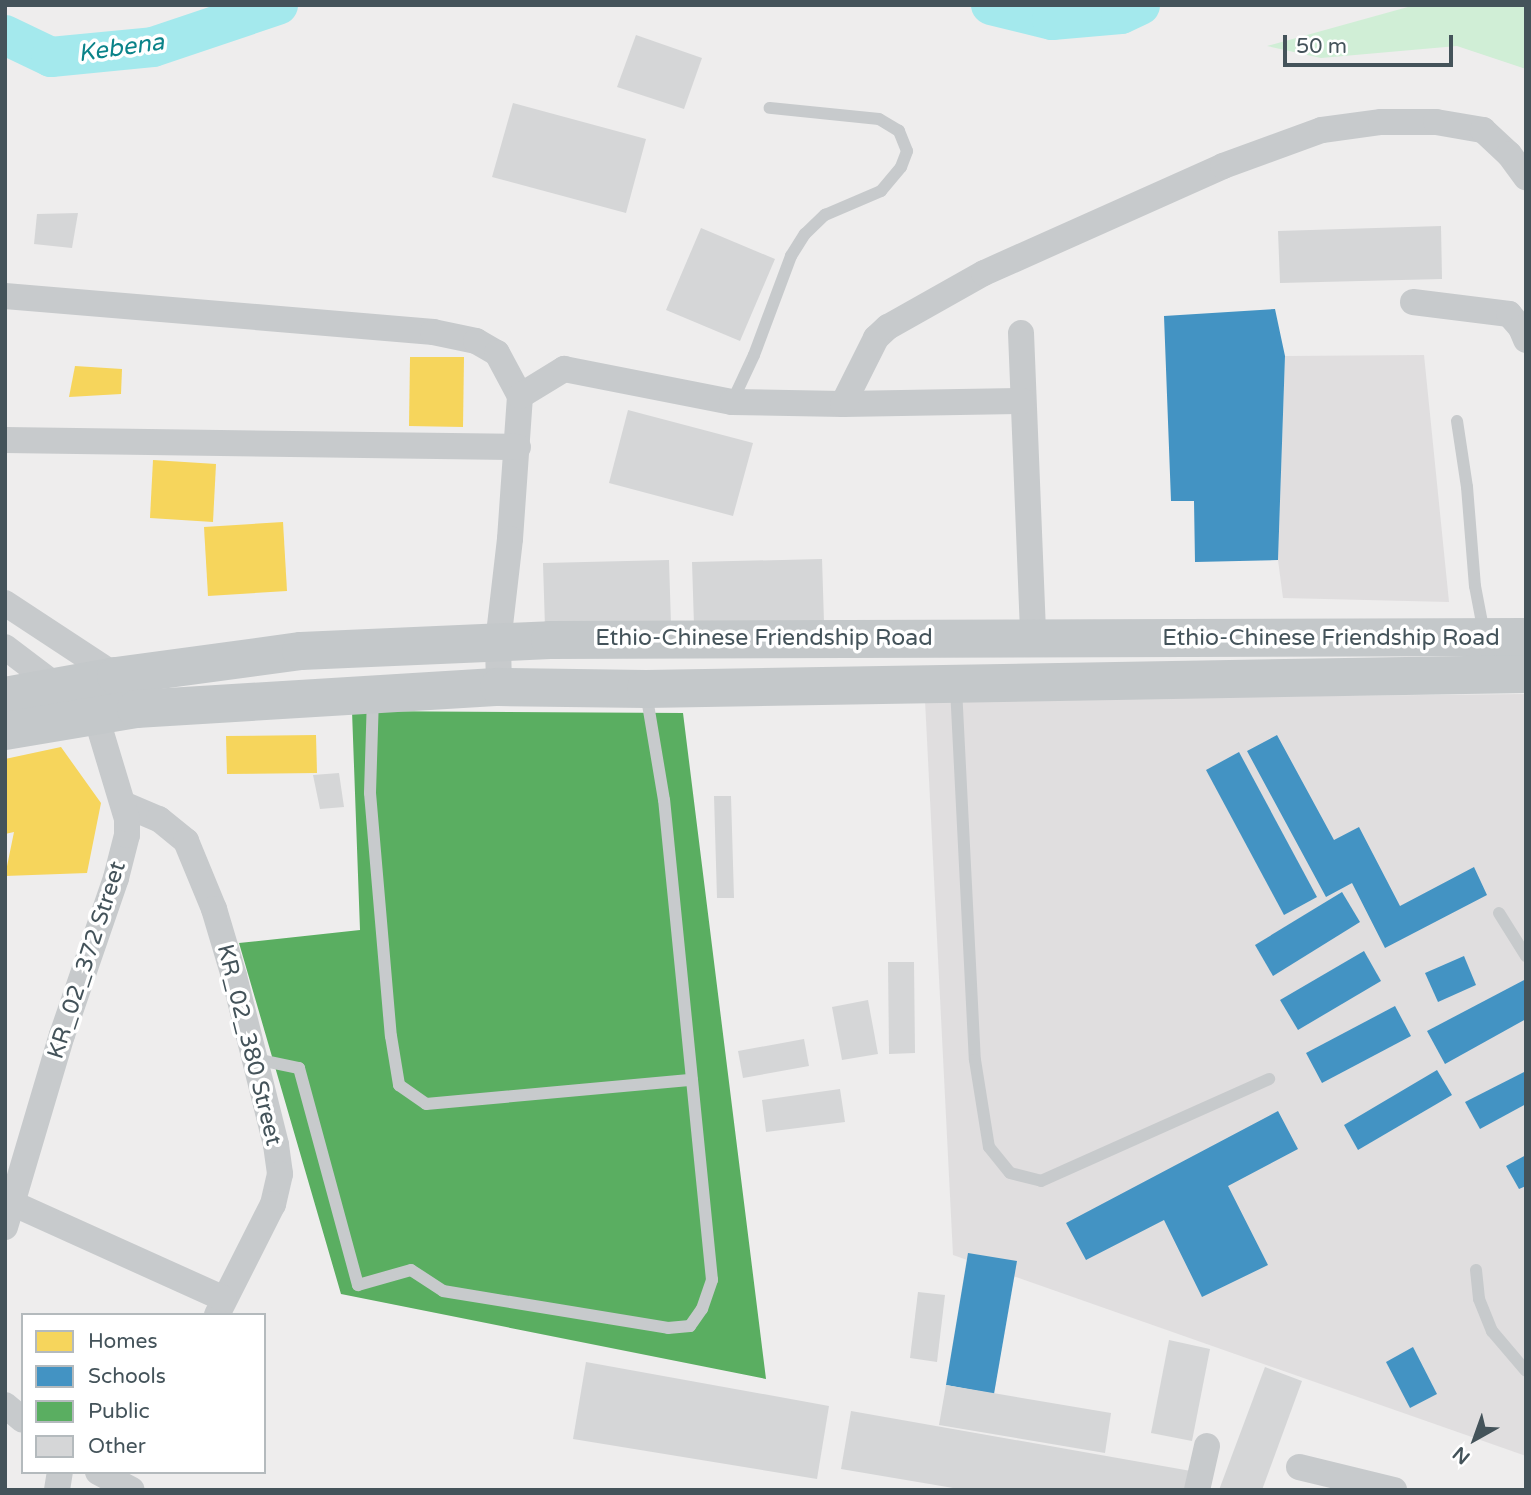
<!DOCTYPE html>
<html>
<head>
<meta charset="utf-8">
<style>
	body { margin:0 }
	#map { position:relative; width:1531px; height:1495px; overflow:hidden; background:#eeeded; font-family:"Varela Round",sans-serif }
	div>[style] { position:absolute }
	.education>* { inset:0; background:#e0dedf }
	.green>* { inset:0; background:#d0eed6 }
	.homes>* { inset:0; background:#f6d55c }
	.schools>* { inset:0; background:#4393c3 }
	.public>* { inset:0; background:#5aae61 }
	.river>* { height:40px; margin:-20px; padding:0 20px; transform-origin:20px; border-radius:20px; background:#a4e9ed }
	.building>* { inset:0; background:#d5d6d7 }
	.lane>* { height:12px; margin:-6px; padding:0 6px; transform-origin:6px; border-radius:6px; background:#c7cacc }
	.street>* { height:26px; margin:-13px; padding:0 13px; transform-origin:13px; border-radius:13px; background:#c7cacc }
	.primary>* { height:38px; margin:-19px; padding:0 19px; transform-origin:19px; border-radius:19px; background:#c4c8ca }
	span { translate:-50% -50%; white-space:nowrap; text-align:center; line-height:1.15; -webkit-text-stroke:7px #fff; paint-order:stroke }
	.street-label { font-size:23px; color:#44535a }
	.water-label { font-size:24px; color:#0b8389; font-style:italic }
	.frame { position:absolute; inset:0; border:7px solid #44535a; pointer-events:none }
	.legend { position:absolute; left:21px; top:1313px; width:245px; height:161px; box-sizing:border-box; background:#fff; border:2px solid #b4babd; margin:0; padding:9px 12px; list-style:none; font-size:21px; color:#44535a }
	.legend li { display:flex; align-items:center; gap:14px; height:35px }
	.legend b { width:35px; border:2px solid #b4babd }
	.north { position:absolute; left:1440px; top:1404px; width:70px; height:70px; -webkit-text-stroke:5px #fff; paint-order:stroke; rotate:220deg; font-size:19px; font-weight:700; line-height:28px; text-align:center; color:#44535a }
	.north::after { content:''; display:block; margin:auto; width:24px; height:32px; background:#44535a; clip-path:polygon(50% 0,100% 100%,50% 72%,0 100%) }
	.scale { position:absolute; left:1283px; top:35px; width:170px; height:32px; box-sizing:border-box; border:4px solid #44535a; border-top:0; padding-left:9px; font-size:21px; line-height:24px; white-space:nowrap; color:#44535a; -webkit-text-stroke:5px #fff; paint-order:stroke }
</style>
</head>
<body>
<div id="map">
	<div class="education">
		<div style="clip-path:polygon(1424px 355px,1449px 602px,1283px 598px,1278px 560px,1285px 356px)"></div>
		<div style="clip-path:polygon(1526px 694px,1526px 1456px,953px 1255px,925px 700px)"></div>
	</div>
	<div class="green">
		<div style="clip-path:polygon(1415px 5px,1526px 5px,1526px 69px,1457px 46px,1321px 58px,1267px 46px)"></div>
	</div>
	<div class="homes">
		<div style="clip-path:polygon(410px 357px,464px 357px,463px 427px,409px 426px)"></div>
		<div style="clip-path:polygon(75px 366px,122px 369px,121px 394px,69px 397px)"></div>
		<div style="clip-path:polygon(153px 460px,216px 464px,213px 522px,150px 518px)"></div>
		<div style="clip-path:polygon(283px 522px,287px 591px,208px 596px,204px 527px)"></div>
		<div style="clip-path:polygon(316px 735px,317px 773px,227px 774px,226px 736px)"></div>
		<div style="clip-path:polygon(61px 747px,101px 803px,87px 873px,5px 876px,14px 832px,5px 834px,5px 759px)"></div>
	</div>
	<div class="schools">
		<div style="clip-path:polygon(1275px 309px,1285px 356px,1278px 560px,1195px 562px,1194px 501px,1171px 501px,1164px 316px)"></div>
		<div style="clip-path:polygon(1277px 735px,1334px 840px,1359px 827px,1400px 906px,1474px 867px,1487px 895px,1385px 948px,1352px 883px,1326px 897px,1247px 751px)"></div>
		<div style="clip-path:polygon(1239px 752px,1317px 897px,1284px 915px,1206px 770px)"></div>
		<div style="clip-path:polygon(1342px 892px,1360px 922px,1273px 976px,1255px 945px)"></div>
		<div style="clip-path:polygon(1364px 951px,1381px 981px,1298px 1030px,1280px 1000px)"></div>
		<div style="clip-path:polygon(1464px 956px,1476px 985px,1438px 1002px,1425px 973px)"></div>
		<div style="clip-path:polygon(1526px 979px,1526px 1019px,1445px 1064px,1427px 1031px)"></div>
		<div style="clip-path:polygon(1395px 1006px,1411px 1036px,1322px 1083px,1306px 1053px)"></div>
		<div style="clip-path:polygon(1437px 1070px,1452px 1095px,1358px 1150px,1344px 1125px)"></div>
		<div style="clip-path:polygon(1526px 1071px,1526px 1104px,1480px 1129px,1465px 1102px)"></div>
		<div style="clip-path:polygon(1278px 1111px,1298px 1149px,1228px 1186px,1268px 1265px,1202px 1297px,1164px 1220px,1086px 1260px,1066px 1223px)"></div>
		<div style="clip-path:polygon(1526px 1155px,1526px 1186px,1519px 1189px,1506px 1166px)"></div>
		<div style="clip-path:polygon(968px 1253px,1017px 1261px,994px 1394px,946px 1385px)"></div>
		<div style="clip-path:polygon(1413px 1347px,1437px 1394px,1410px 1408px,1386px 1362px)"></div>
	</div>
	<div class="public">
		<div style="clip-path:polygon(352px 711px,683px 713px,766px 1379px,341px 1294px,239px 943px,360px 930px)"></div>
	</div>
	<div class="river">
		<div style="left:991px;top:5px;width:63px;rotate:13.8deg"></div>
		<div style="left:1052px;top:20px;width:69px;rotate:-5deg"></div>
		<div style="left:1121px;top:14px;width:21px;rotate:-25deg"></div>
		<div style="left:5px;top:35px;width:51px;rotate:25.6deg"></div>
		<div style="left:51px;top:57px;width:102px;rotate:-5.6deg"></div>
		<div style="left:153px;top:47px;width:132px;rotate:-18.6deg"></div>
	</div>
	<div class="building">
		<div style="clip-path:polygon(636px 35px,702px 58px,684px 109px,617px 87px)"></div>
		<div style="clip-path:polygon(513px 103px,646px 139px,626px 213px,492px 177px)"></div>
		<div style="clip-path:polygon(78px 213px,72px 248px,34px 244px,37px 214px)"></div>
		<div style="clip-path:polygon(1441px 226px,1442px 279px,1280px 283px,1278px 231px)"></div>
		<div style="clip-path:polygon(701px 228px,775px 259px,740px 341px,666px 310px)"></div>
		<div style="clip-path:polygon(628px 410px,753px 443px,733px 516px,609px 483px)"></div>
		<div style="clip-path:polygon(822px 559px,824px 623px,694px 626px,692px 562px)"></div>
		<div style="clip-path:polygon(669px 560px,671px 625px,545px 628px,543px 563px)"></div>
		<div style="clip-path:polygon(339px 773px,344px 807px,320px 809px,313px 775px)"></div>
		<div style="clip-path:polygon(714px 796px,731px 796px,734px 898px,717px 898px)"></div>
		<div style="clip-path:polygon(888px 962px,914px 962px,915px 1053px,889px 1054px)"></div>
		<div style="clip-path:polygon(868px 1000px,878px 1054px,842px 1060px,832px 1007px)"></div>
		<div style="clip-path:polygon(804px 1039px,809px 1066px,743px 1078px,738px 1051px)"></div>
		<div style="clip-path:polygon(840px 1089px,845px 1122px,766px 1132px,762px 1100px)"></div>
		<div style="clip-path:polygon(918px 1292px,945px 1295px,937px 1362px,910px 1358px)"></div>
		<div style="clip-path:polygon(1169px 1340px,1210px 1349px,1192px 1441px,1151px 1433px)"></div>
		<div style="clip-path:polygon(586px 1362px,829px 1406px,817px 1479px,573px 1439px)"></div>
		<div style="clip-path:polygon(1265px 1367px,1302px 1381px,1262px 1490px,1219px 1490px)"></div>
		<div style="clip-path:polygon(946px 1385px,1111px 1413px,1105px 1453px,939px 1425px)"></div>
		<div style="clip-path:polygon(851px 1411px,1191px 1471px,1186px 1490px,965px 1490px,841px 1469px)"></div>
	</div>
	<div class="lane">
		<div style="left:732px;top:402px;width:52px;rotate:-64.9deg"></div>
		<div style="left:754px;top:355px;width:106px;rotate:-69.5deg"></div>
		<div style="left:791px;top:256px;width:26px;rotate:-58deg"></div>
		<div style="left:805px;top:234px;width:28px;rotate:-44deg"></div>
		<div style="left:825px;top:215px;width:61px;rotate:-23.2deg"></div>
		<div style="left:881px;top:191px;width:31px;rotate:-50deg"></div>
		<div style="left:901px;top:167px;width:17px;rotate:-69deg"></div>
		<div style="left:907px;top:151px;width:22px;rotate:-112deg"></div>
		<div style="left:899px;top:131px;width:23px;rotate:-149deg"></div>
		<div style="left:879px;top:119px;width:110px;rotate:-174.2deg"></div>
		<div style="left:1457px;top:421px;width:67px;rotate:81.4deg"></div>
		<div style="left:1467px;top:487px;width:99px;rotate:85.4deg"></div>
		<div style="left:1475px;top:586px;width:48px;rotate:79.2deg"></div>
		<div style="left:956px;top:688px;width:372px;rotate:87.1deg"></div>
		<div style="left:975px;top:1060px;width:88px;rotate:80.9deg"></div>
		<div style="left:989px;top:1147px;width:33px;rotate:51deg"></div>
		<div style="left:1010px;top:1173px;width:32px;rotate:14deg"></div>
		<div style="left:1041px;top:1181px;width:250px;rotate:-24.1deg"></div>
		<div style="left:373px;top:697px;width:96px;rotate:91.8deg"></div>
		<div style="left:370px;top:793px;width:244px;rotate:85.1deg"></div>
		<div style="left:391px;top:1036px;width:50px;rotate:80.7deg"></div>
		<div style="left:399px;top:1085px;width:33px;rotate:35deg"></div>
		<div style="left:426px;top:1104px;width:267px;rotate:-5.2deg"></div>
		<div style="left:1499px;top:913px;width:51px;rotate:57.9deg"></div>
		<div style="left:255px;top:1059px;width:45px;rotate:11.6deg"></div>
		<div style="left:299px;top:1068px;width:225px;rotate:74.8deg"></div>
		<div style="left:358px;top:1285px;width:55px;rotate:-15.8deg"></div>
		<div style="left:411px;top:1270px;width:38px;rotate:33deg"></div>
		<div style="left:443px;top:1291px;width:228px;rotate:9.3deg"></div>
		<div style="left:668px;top:1328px;width:22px;rotate:-5deg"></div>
		<div style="left:690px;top:1326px;width:21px;rotate:-55deg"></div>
		<div style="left:702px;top:1309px;width:31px;rotate:-71deg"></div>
		<div style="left:712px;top:1280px;width:482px;rotate:-95.7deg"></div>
		<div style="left:664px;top:800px;width:109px;rotate:-99.5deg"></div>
		<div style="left:1476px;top:1270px;width:29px;rotate:84deg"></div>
		<div style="left:1479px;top:1299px;width:35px;rotate:68deg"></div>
		<div style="left:1492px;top:1331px;width:52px;rotate:49.6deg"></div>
	</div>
	<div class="street">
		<div style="left:5px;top:296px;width:430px;rotate:4.8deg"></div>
		<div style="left:433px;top:332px;width:44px;rotate:11.8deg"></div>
		<div style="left:476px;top:341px;width:24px;rotate:30deg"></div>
		<div style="left:497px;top:353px;width:49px;rotate:61.9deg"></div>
		<div style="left:520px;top:396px;width:143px;rotate:94deg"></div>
		<div style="left:510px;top:539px;width:105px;rotate:96.6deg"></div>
		<div style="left:498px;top:643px;width:44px;rotate:88.7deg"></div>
		<div style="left:1413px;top:302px;width:97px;rotate:7.1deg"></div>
		<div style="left:1509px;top:314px;width:18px;rotate:49deg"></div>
		<div style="left:1521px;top:328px;width:13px;rotate:67deg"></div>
		<div style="left:1021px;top:333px;width:305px;rotate:87.7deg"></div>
		<div style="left:520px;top:396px;width:52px;rotate:-31.5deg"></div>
		<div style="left:564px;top:369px;width:171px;rotate:11.1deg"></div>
		<div style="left:732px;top:402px;width:111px;rotate:1deg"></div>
		<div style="left:843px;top:404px;width:179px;rotate:-1deg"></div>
		<div style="left:843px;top:404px;width:74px;rotate:-63.4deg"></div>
		<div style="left:876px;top:338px;width:16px;rotate:-43deg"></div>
		<div style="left:888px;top:327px;width:110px;rotate:-29.4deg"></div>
		<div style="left:984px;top:273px;width:262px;rotate:-24.1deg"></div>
		<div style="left:1223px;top:166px;width:105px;rotate:-20deg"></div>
		<div style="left:1322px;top:130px;width:60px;rotate:-7.7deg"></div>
		<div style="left:1381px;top:122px;width:55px"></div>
		<div style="left:1436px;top:122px;width:48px;rotate:9.7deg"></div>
		<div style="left:1483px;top:130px;width:35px;rotate:43deg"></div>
		<div style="left:1509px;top:154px;width:29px;rotate:54deg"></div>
		<div style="left:5px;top:440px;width:513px;rotate:0.78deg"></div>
		<div style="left:5px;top:603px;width:133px;rotate:33.3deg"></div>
		<div style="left:5px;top:647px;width:63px;rotate:37.2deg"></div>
		<div style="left:123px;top:804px;width:39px;rotate:23deg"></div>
		<div style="left:159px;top:819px;width:35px;rotate:39deg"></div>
		<div style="left:186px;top:841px;width:74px;rotate:67.6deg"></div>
		<div style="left:214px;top:909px;width:70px;rotate:73.4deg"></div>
		<div style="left:234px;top:976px;width:174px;rotate:76deg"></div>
		<div style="left:276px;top:1145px;width:29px;rotate:82deg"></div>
		<div style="left:280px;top:1174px;width:31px;rotate:103deg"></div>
		<div style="left:273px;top:1204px;width:124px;rotate:116.8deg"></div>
		<div style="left:14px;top:1204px;width:230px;rotate:24.3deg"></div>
		<div style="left:5px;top:1227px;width:200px;rotate:-73.5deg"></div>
		<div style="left:62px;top:1035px;width:166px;rotate:-71deg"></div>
		<div style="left:116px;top:878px;width:44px;rotate:-75.7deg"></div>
		<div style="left:127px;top:835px;width:16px;rotate:-90deg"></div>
		<div style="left:127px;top:819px;width:108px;rotate:-106.8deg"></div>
		<div style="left:5px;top:1405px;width:23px;rotate:40deg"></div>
		<div style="left:1299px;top:1467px;width:98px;rotate:13.6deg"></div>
		<div style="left:98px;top:1472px;width:38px;rotate:28deg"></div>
		<div style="left:57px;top:1490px;width:18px;rotate:-81deg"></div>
		<div style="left:1197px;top:1490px;width:45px;rotate:-77.2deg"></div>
	</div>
	<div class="primary">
		<div style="left:5px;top:696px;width:113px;rotate:-10.2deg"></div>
		<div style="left:116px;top:676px;width:187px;rotate:-7.7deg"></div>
		<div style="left:301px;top:651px;width:249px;rotate:-2.5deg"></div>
		<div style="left:550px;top:640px;width:976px;rotate:-0.18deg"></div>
		<div style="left:5px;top:731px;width:133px;rotate:-9.5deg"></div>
		<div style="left:136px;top:709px;width:364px;rotate:-3.5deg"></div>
		<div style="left:499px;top:687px;width:147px;rotate:0.8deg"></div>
		<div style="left:646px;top:689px;width:880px;rotate:-0.98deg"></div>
	</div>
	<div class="street-label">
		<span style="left:764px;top:638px">Ethio-Chinese Friendship Road</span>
		<span style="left:1331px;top:638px">Ethio-Chinese Friendship Road</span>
		<span style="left:87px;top:960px;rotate:-72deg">KR_02_372 Street</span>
		<span style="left:249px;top:1045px;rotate:76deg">KR_02_380 Street</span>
	</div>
	<div class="water-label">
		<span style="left:121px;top:48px;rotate:-8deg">Kebena</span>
	</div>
	<div class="frame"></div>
	<ul class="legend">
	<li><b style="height:19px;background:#f6d55c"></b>Homes</li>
	<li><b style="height:19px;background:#4393c3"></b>Schools</li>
	<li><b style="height:19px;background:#5aae61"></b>Public</li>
	<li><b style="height:19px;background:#d5d6d7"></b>Other</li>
	</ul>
	<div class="north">N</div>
	<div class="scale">50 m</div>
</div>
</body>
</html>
